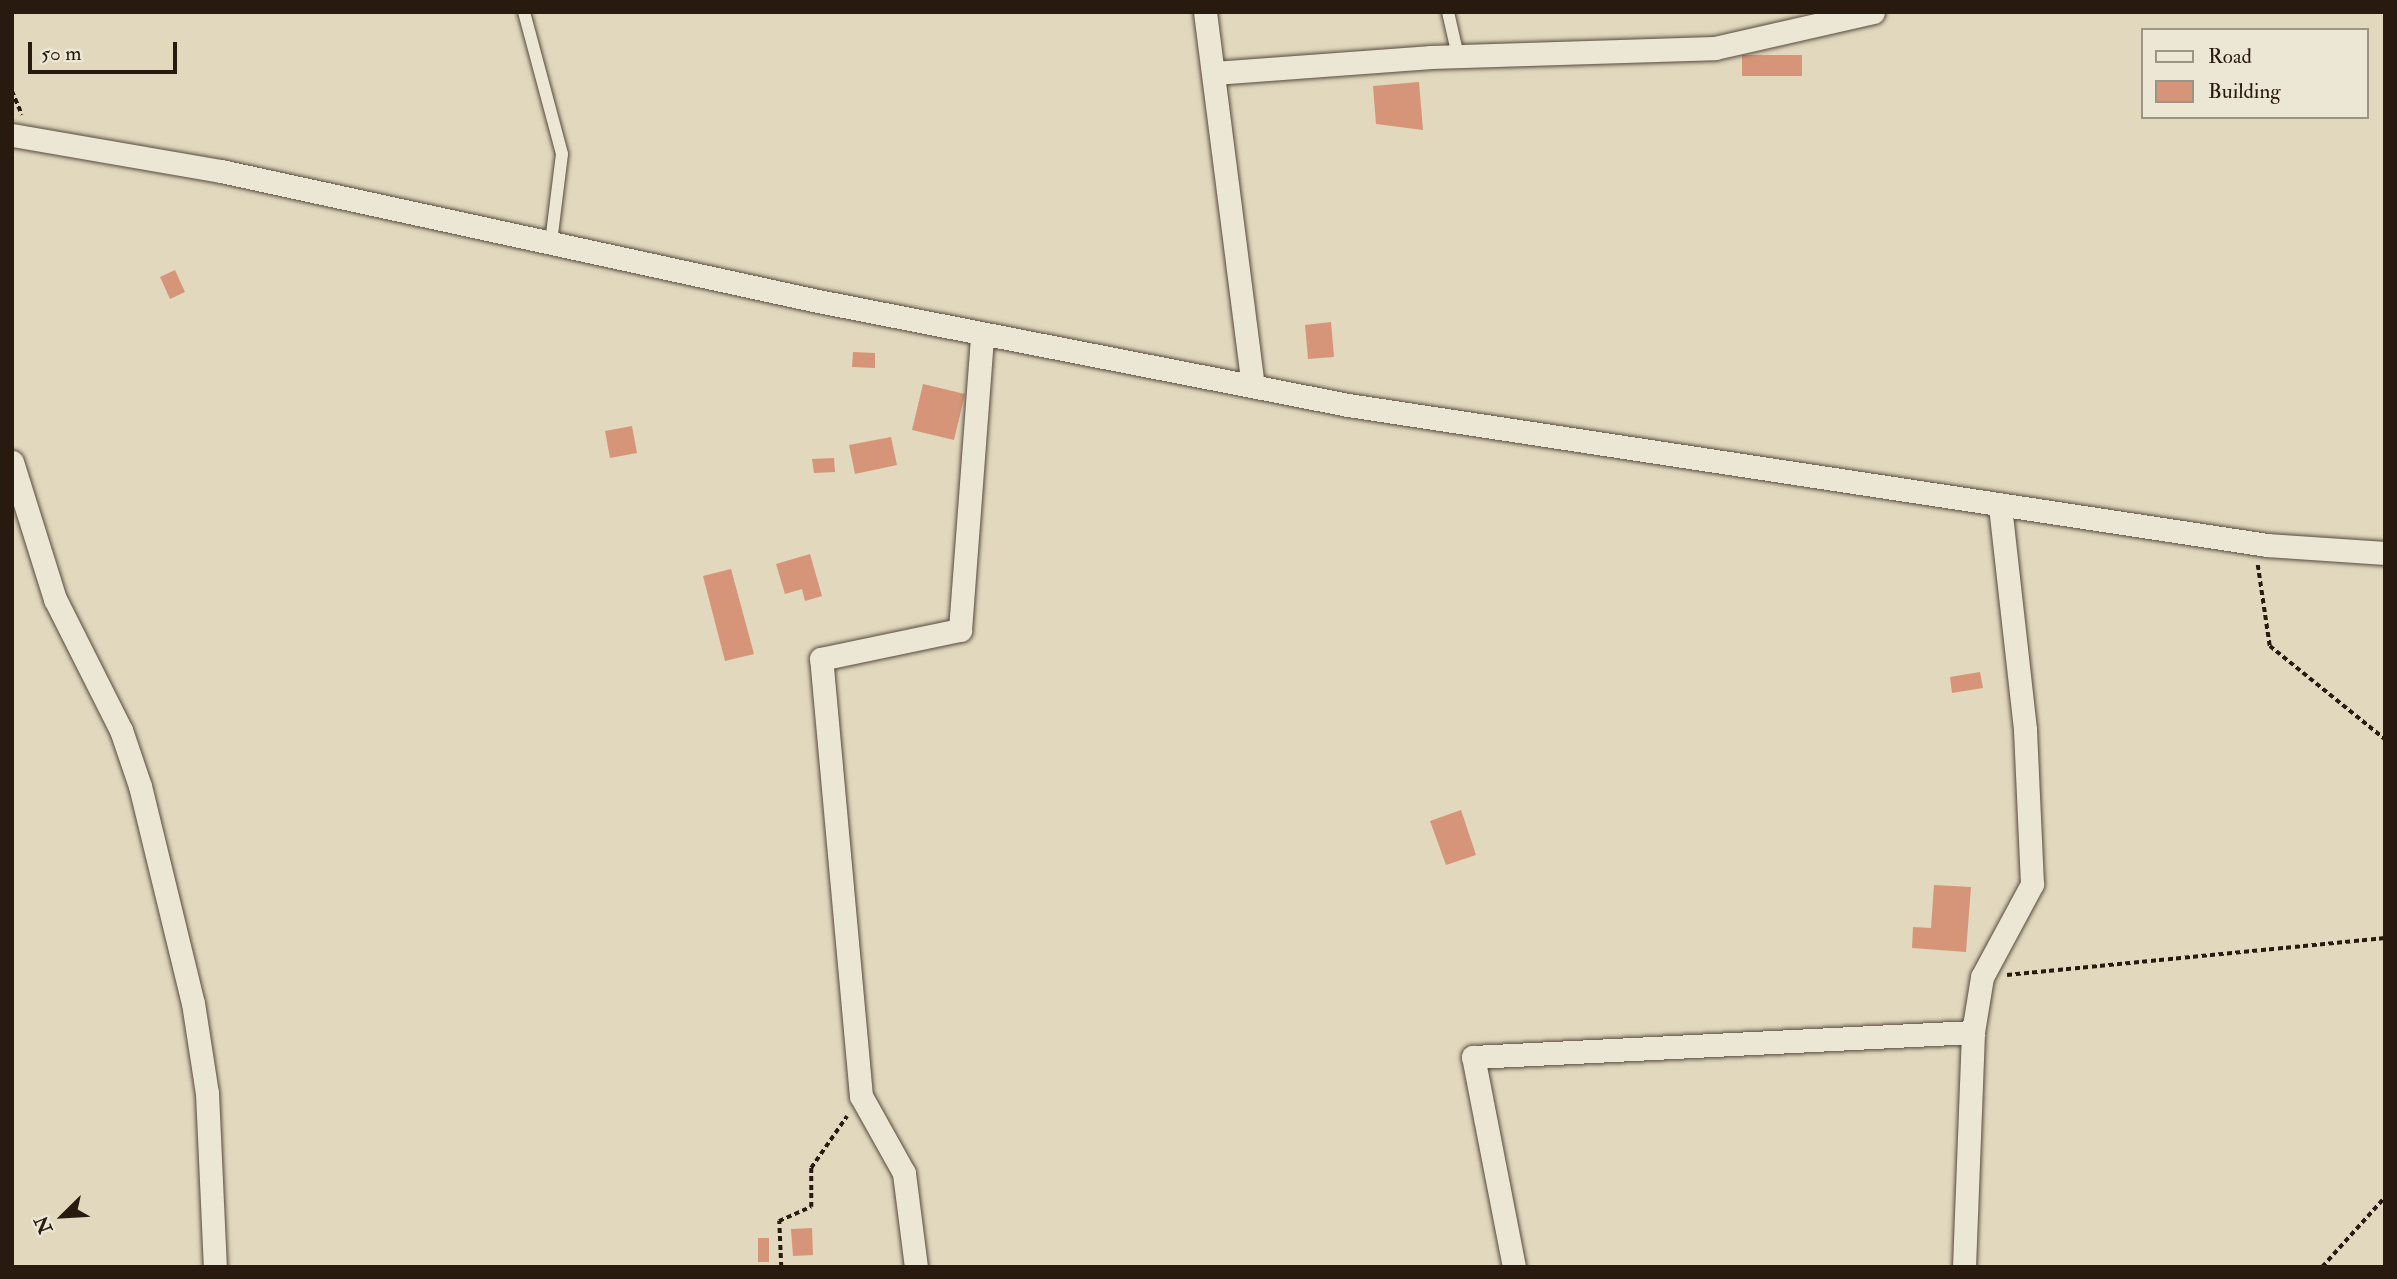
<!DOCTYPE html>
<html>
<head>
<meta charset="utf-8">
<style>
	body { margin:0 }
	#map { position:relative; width:2397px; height:1279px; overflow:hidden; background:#e1d8be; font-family:"IM FELL Double Pica",serif }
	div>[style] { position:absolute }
	.building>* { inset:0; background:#d69578 }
	.path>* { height:3.5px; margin-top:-1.75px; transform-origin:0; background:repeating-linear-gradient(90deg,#291a10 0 5px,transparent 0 8.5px) }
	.roads { filter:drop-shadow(0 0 2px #574a3c) drop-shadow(0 0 2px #574a3c) }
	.lane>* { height:12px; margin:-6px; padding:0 6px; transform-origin:6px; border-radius:6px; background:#ece6d5 }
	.street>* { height:23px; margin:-11.5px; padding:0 11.5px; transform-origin:11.5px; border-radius:11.5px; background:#ece6d5 }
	span { translate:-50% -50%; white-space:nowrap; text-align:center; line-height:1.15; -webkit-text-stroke:5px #ece6d5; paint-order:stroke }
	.frame { position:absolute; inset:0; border:14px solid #291a10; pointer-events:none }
	.legend { position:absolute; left:2141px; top:28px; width:228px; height:91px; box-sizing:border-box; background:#ece6d5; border:2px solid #9e9486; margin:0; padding:9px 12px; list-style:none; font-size:21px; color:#291a10 }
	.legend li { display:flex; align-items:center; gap:14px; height:35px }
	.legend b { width:35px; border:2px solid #9e9486 }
	.north { position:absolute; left:28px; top:1181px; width:70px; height:70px; -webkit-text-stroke:5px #ece6d5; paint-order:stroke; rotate:246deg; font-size:19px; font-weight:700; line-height:28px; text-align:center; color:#291a10 }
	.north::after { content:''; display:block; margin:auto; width:24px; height:32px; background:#291a10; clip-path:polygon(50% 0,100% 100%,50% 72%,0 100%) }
	.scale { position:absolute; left:28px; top:42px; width:149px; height:32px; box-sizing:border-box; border:4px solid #291a10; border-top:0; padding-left:9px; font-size:21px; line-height:24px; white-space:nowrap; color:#291a10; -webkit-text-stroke:5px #ece6d5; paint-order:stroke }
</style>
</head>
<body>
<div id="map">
	<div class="building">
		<div style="clip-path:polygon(1742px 55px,1802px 55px,1802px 76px,1742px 76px)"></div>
		<div style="clip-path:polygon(1419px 82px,1423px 130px,1376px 124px,1373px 86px)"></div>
		<div style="clip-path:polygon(175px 270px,185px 292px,170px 299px,160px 277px)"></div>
		<div style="clip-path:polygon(1331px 322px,1334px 357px,1308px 359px,1305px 325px)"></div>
		<div style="clip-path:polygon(853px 352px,875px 353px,875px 368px,852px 367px)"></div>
		<div style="clip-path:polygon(923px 384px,965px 394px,954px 440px,912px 430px)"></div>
		<div style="clip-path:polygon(632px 426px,637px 453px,610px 458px,605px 431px)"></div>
		<div style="clip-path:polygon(891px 437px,897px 465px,855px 474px,849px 445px)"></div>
		<div style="clip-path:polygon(834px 458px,835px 472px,814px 473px,812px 459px)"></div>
		<div style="clip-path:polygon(810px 554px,822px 596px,805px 601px,802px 589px,785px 594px,776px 564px)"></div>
		<div style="clip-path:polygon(731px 569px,754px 654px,725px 661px,703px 576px)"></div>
		<div style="clip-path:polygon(1980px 672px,1983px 688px,1952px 693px,1950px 677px)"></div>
		<div style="clip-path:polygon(1461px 810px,1476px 855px,1446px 865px,1430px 821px)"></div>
		<div style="clip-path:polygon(1934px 885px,1971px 887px,1966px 952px,1912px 948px,1913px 927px,1931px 928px)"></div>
		<div style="clip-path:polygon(812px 1228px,813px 1255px,793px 1256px,791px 1229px)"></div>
		<div style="clip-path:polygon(758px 1238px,769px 1238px,769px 1262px,758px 1262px)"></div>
	</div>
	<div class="path">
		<div style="left:12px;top:91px;width:26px;rotate:67deg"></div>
		<div style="left:2258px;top:565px;width:82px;rotate:81.6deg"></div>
		<div style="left:2270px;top:646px;width:148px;rotate:39deg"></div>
		<div style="left:2007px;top:975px;width:380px;rotate:-5.6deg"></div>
		<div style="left:781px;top:1267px;width:46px;rotate:-92.5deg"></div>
		<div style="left:779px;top:1221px;width:35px;rotate:-24deg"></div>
		<div style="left:811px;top:1207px;width:39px;rotate:-90deg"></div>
		<div style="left:811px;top:1168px;width:63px;rotate:-55.3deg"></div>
		<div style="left:2322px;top:1267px;width:94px;rotate:-48deg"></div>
	</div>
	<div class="roads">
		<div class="lane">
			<div style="left:524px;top:12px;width:147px;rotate:75deg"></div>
			<div style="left:562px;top:154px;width:89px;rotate:97.1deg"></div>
			<div style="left:1448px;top:12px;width:45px;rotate:77.2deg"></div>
		</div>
		<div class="street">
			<div style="left:1205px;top:12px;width:376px;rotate:82.7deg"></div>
			<div style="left:1214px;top:73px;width:218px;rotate:-4.2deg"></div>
			<div style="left:1431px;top:57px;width:284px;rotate:-1.8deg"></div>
			<div style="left:1715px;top:48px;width:162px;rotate:-12.8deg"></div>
			<div style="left:12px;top:135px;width:212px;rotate:9.8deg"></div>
			<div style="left:221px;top:171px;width:606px;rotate:12.29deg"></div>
			<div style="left:813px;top:300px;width:545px;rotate:11.1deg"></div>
			<div style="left:1348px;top:405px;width:930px;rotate:8.66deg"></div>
			<div style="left:2267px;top:545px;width:118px;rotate:3.9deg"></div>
			<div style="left:12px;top:462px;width:144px;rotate:72.6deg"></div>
			<div style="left:55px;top:599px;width:147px;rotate:63.3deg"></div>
			<div style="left:121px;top:730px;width:59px;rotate:71.3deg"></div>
			<div style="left:140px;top:786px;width:223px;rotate:76.3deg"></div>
			<div style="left:193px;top:1003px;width:91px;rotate:81.2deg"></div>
			<div style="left:207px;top:1093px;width:174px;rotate:87.4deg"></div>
			<div style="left:916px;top:1267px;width:95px;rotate:-97.3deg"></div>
			<div style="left:904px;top:1173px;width:88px;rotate:-119.2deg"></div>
			<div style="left:861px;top:1096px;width:439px;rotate:-95.2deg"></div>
			<div style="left:821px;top:659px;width:142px;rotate:-11.8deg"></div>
			<div style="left:960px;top:630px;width:297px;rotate:-85.7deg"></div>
			<div style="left:1514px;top:1267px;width:214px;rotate:-101deg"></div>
			<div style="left:1473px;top:1057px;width:501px;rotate:-2.86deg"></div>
			<div style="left:1964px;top:1267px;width:235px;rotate:-87.8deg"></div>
			<div style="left:1973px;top:1032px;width:56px;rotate:-80.7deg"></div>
			<div style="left:1982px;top:977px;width:106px;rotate:-61.7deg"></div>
			<div style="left:2032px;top:884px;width:155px;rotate:-92.6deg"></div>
			<div style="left:2025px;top:729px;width:225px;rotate:-96.4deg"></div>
		</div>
	</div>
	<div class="frame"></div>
	<ul class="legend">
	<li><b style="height:9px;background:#ece6d5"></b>Road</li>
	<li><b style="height:19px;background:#d69578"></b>Building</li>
	</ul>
	<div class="north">N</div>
	<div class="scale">50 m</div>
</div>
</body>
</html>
